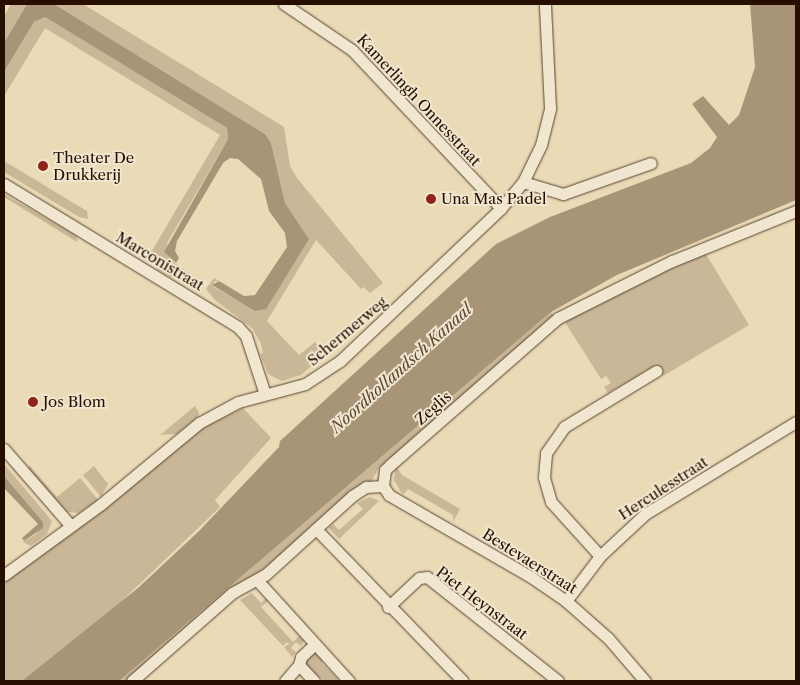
<!DOCTYPE html>
<html>
<head>
<meta charset="utf-8">
<style>
	body { margin:0 }
	#map { position:relative; width:800px; height:685px; overflow:hidden; background:#eadab6; font-family:"Libre Caslon Text",serif }
	div>[style] { position:absolute }
	.green>* { inset:0; background:#c9b797 }
	.water>* { inset:0; background:#a89578 }
	.roads { filter:drop-shadow(0 0 1px #58422e) drop-shadow(0 0 1px #58422e) }
	.street>* { height:11px; margin:-5.5px; padding:0 5.5px; transform-origin:5.5px; border-radius:5.5px; background:#f1e7d0 }
	.dots>* { width:14px; height:14px; translate:-50% -50%; box-sizing:border-box; border:2px solid #f1e7d0; border-radius:50% }
	span { translate:-50% -50%; white-space:nowrap; text-align:center; line-height:1.15; -webkit-text-stroke:4px #f1e7d0; paint-order:stroke }
	.street-label { font-size:15px; color:#270f00 }
	.poi-label { font-size:15px; color:#270f00 }
	.left { translate:0 -50%; text-align:left }
	.water-label { font-size:16px; color:#614b36; font-style:italic }
	.frame { position:absolute; inset:0; border:5px solid #270f00; pointer-events:none }
</style>
</head>
<body>
<div id="map">
	<div class="green">
		<div style="clip-path:polygon(11px 4px,27px 4px,4px 43px,4px 16px)"></div>
		<div style="clip-path:polygon(54px 4px,83px 4px,284px 127px,290px 166px,297px 178px,383px 283px,370px 293px,364px 287px,361px 289px,316px 240px,267px 321px,299px 355px,315px 342px,325px 354px,301px 375px,282px 381px,268px 374px,260px 354px,263px 353px,261px 344px,253px 329px,215px 300px,206px 289px,214px 278px,219px 281px,215px 281px,212px 286px,255px 310px,309px 239px,285px 203px,271px 143px,265px 134px)"></div>
		<div style="clip-path:polygon(45px 17px,227px 128px,228px 139px,167px 243px,170px 260px,189px 273px,187px 278px,171px 277px,158px 270px,149px 256px,220px 135px,45px 28px,4px 96px,4px 72px,34px 22px)"></div>
		<div style="clip-path:polygon(4px 161px,87px 211px,88px 219px,79px 217px,4px 172px)"></div>
		<div style="clip-path:polygon(4px 194px,77px 236px,77px 242px,4px 197px)"></div>
		<div style="clip-path:polygon(704px 251px,749px 325px,663px 376px,656px 365px,608px 393px,604px 387px,611px 383px,606px 376px,601px 379px,563px 319px)"></div>
		<div style="clip-path:polygon(551px 312px,555px 317px,379px 468px,371px 482px,127px 681px,119px 681px)"></div>
		<div style="clip-path:polygon(195px 406px,199px 413px,198px 417px,177px 434px,160px 435px)"></div>
		<div style="clip-path:polygon(243px 408px,271px 438px,215px 500px,220px 507px,103px 619px,22px 681px,4px 681px,4px 582px,200px 429px)"></div>
		<div style="clip-path:polygon(4px 464px,52px 521px,47px 534px,31px 546px,23px 542px,36px 534px,43px 522px,4px 476px)"></div>
		<div style="clip-path:polygon(29px 465px,57px 497px,80px 478px,98px 500px,79px 513px,67px 512px,29px 470px)"></div>
		<div style="clip-path:polygon(94px 466px,108px 484px,101px 497px,83px 475px)"></div>
		<div style="clip-path:polygon(396px 466px,402px 475px,460px 509px,453px 522px,453px 515px,408px 489px,404px 494px,401px 492px,394px 480px)"></div>
		<div style="clip-path:polygon(370px 497px,379px 501px,339px 539px,329px 528px,333px 524px,339px 530px,363px 509px,357px 503px)"></div>
		<div style="clip-path:polygon(252px 593px,261px 603px,266px 598px,268px 601px,261px 607px,293px 642px,299px 636px,304px 641px,301px 646px,296px 642px,291px 648px,296px 652px,292px 657px,284px 647px,289px 644px,287px 642px,283px 646px,240px 600px)"></div>
		<div style="clip-path:polygon(315px 653px,323px 657px,322px 663px,340px 681px,324px 681px,317px 675px,312px 675px,304px 662px)"></div>
	</div>
	<div class="water">
		<div style="clip-path:polygon(27px 4px,54px 4px,265px 134px,271px 143px,285px 203px,309px 239px,266px 309px,255px 311px,212px 285px,219px 281px,244px 296px,255px 295px,287px 247px,285px 233px,269px 211px,261px 179px,238px 159px,230px 158px,223px 163px,177px 241px,175px 251px,179px 258px,176px 263px,164px 252px,228px 139px,227px 128px,45px 17px,34px 22px,4px 72px,4px 43px)"></div>
		<div style="clip-path:polygon(750px 4px,796px 4px,796px 200px,617px 275px,551px 312px,119px 681px,22px 681px,138px 588px,199px 531px,279px 447px,280px 441px,496px 244px,550px 217px,691px 163px,710px 148px,717px 137px,692px 104px,703px 96px,729px 125px,739px 115px,755px 67px)"></div>
		<div style="clip-path:polygon(4px 476px,43px 522px,43px 528px,24px 541px,22px 538px,38px 524px,4px 488px)"></div>
	</div>
	<div class="roads">
		<div class="street">
			<div style="left:284px;top:4px;width:82px;rotate:34.1deg"></div>
			<div style="left:352px;top:50px;width:217px;rotate:46.7deg"></div>
			<div style="left:523px;top:182px;width:41px;rotate:-64.1deg"></div>
			<div style="left:541px;top:145px;width:38px;rotate:-76deg"></div>
			<div style="left:550px;top:108px;width:104px;rotate:-92.8deg"></div>
			<div style="left:4px;top:184px;width:274px;rotate:31.4deg"></div>
			<div style="left:238px;top:327px;width:12px;rotate:48deg"></div>
			<div style="left:246px;top:336px;width:61px;rotate:71.9deg"></div>
			<div style="left:4px;top:449px;width:101px;rotate:49deg"></div>
			<div style="left:383px;top:486px;width:16px;rotate:-83deg"></div>
			<div style="left:385px;top:470px;width:7px;rotate:-45deg"></div>
			<div style="left:390px;top:465px;width:223px;rotate:-41.2deg"></div>
			<div style="left:558px;top:318px;width:127px;rotate:-26.6deg"></div>
			<div style="left:672px;top:261px;width:134px;rotate:-22deg"></div>
			<div style="left:383px;top:486px;width:11px;rotate:56deg"></div>
			<div style="left:389px;top:495px;width:164px;rotate:30deg"></div>
			<div style="left:531px;top:577px;width:42px;rotate:34.4deg"></div>
			<div style="left:566px;top:601px;width:56px;rotate:41.4deg"></div>
			<div style="left:608px;top:638px;width:57px;rotate:49.3deg"></div>
			<div style="left:316px;top:529px;width:211px;rotate:46deg"></div>
			<div style="left:600px;top:556px;width:73px;rotate:-132.2deg"></div>
			<div style="left:551px;top:502px;width:26px;rotate:-106deg"></div>
			<div style="left:544px;top:477px;width:24px;rotate:-85deg"></div>
			<div style="left:546px;top:453px;width:32px;rotate:-55deg"></div>
			<div style="left:564px;top:427px;width:108px;rotate:-31.3deg"></div>
			<div style="left:4px;top:575px;width:119px;rotate:-36.1deg"></div>
			<div style="left:100px;top:505px;width:129px;rotate:-39.6deg"></div>
			<div style="left:199px;top:423px;width:44px;rotate:-28.3deg"></div>
			<div style="left:238px;top:402px;width:69px;rotate:-15deg"></div>
			<div style="left:305px;top:384px;width:42px;rotate:-33.3deg"></div>
			<div style="left:340px;top:361px;width:222px;rotate:-43.5deg"></div>
			<div style="left:501px;top:208px;width:34px;rotate:-50deg"></div>
			<div style="left:523px;top:182px;width:42px;rotate:16.7deg"></div>
			<div style="left:563px;top:194px;width:93px;rotate:-19.4deg"></div>
			<div style="left:257px;top:580px;width:137px;rotate:47.7deg"></div>
			<div style="left:566px;top:601px;width:56px;rotate:-52.9deg"></div>
			<div style="left:600px;top:556px;width:62px;rotate:-43deg"></div>
			<div style="left:645px;top:514px;width:177px;rotate:-31.4deg"></div>
			<div style="left:388px;top:607px;width:42px;rotate:-43.1deg"></div>
			<div style="left:419px;top:578px;width:8px;rotate:-7deg"></div>
			<div style="left:427px;top:577px;width:167px;rotate:38.4deg"></div>
			<div style="left:299px;top:665px;width:22px;rotate:47deg"></div>
			<div style="left:132px;top:681px;width:133px;rotate:-41.3deg"></div>
			<div style="left:232px;top:593px;width:38px;rotate:-29deg"></div>
			<div style="left:265px;top:575px;width:118px;rotate:-42.2deg"></div>
			<div style="left:352px;top:496px;width:17px;rotate:-33deg"></div>
			<div style="left:366px;top:487px;width:17px;rotate:-3deg"></div>
			<div style="left:285px;top:681px;width:21px;rotate:-49deg"></div>
			<div style="left:299px;top:665px;width:8px;rotate:-76deg"></div>
			<div style="left:301px;top:657px;width:18px;rotate:-43deg"></div>
		</div>
	</div>
	<div class="dots">
		<div style="left:43px;top:166px;background:#8f2418"></div>
		<div style="left:431px;top:199px;background:#8f2418"></div>
		<div style="left:33px;top:402px;background:#8f2418"></div>
	</div>
	<div class="street-label">
		<span style="left:419px;top:100px;rotate:47deg">Kamerlingh Onnesstraat</span>
		<span style="left:160px;top:261px;rotate:31deg">Marconistraat</span>
		<span style="left:347px;top:331px;rotate:-40deg">Schermerweg</span>
		<span style="left:433px;top:408px;rotate:-41deg">Zeglis</span>
		<span style="left:663px;top:488px;rotate:-33deg">Herculesstraat</span>
		<span style="left:530px;top:561px;rotate:32deg">Bestevaerstraat</span>
		<span style="left:482px;top:603px;rotate:37deg">Piet Heynstraat</span>
	</div>
	<div class="poi-label">
		<span class="left" style="left:53px;top:166px">Theater De<br>Drukkerij</span>
		<span class="left" style="left:441px;top:199px">Una Mas Padel</span>
		<span class="left" style="left:43px;top:402px">Jos Blom</span>
	</div>
	<div class="water-label">
		<span style="left:401px;top:368px;rotate:-42deg">Noordhollandsch Kanaal</span>
	</div>
	<div class="frame"></div>
</div>
</body>
</html>
